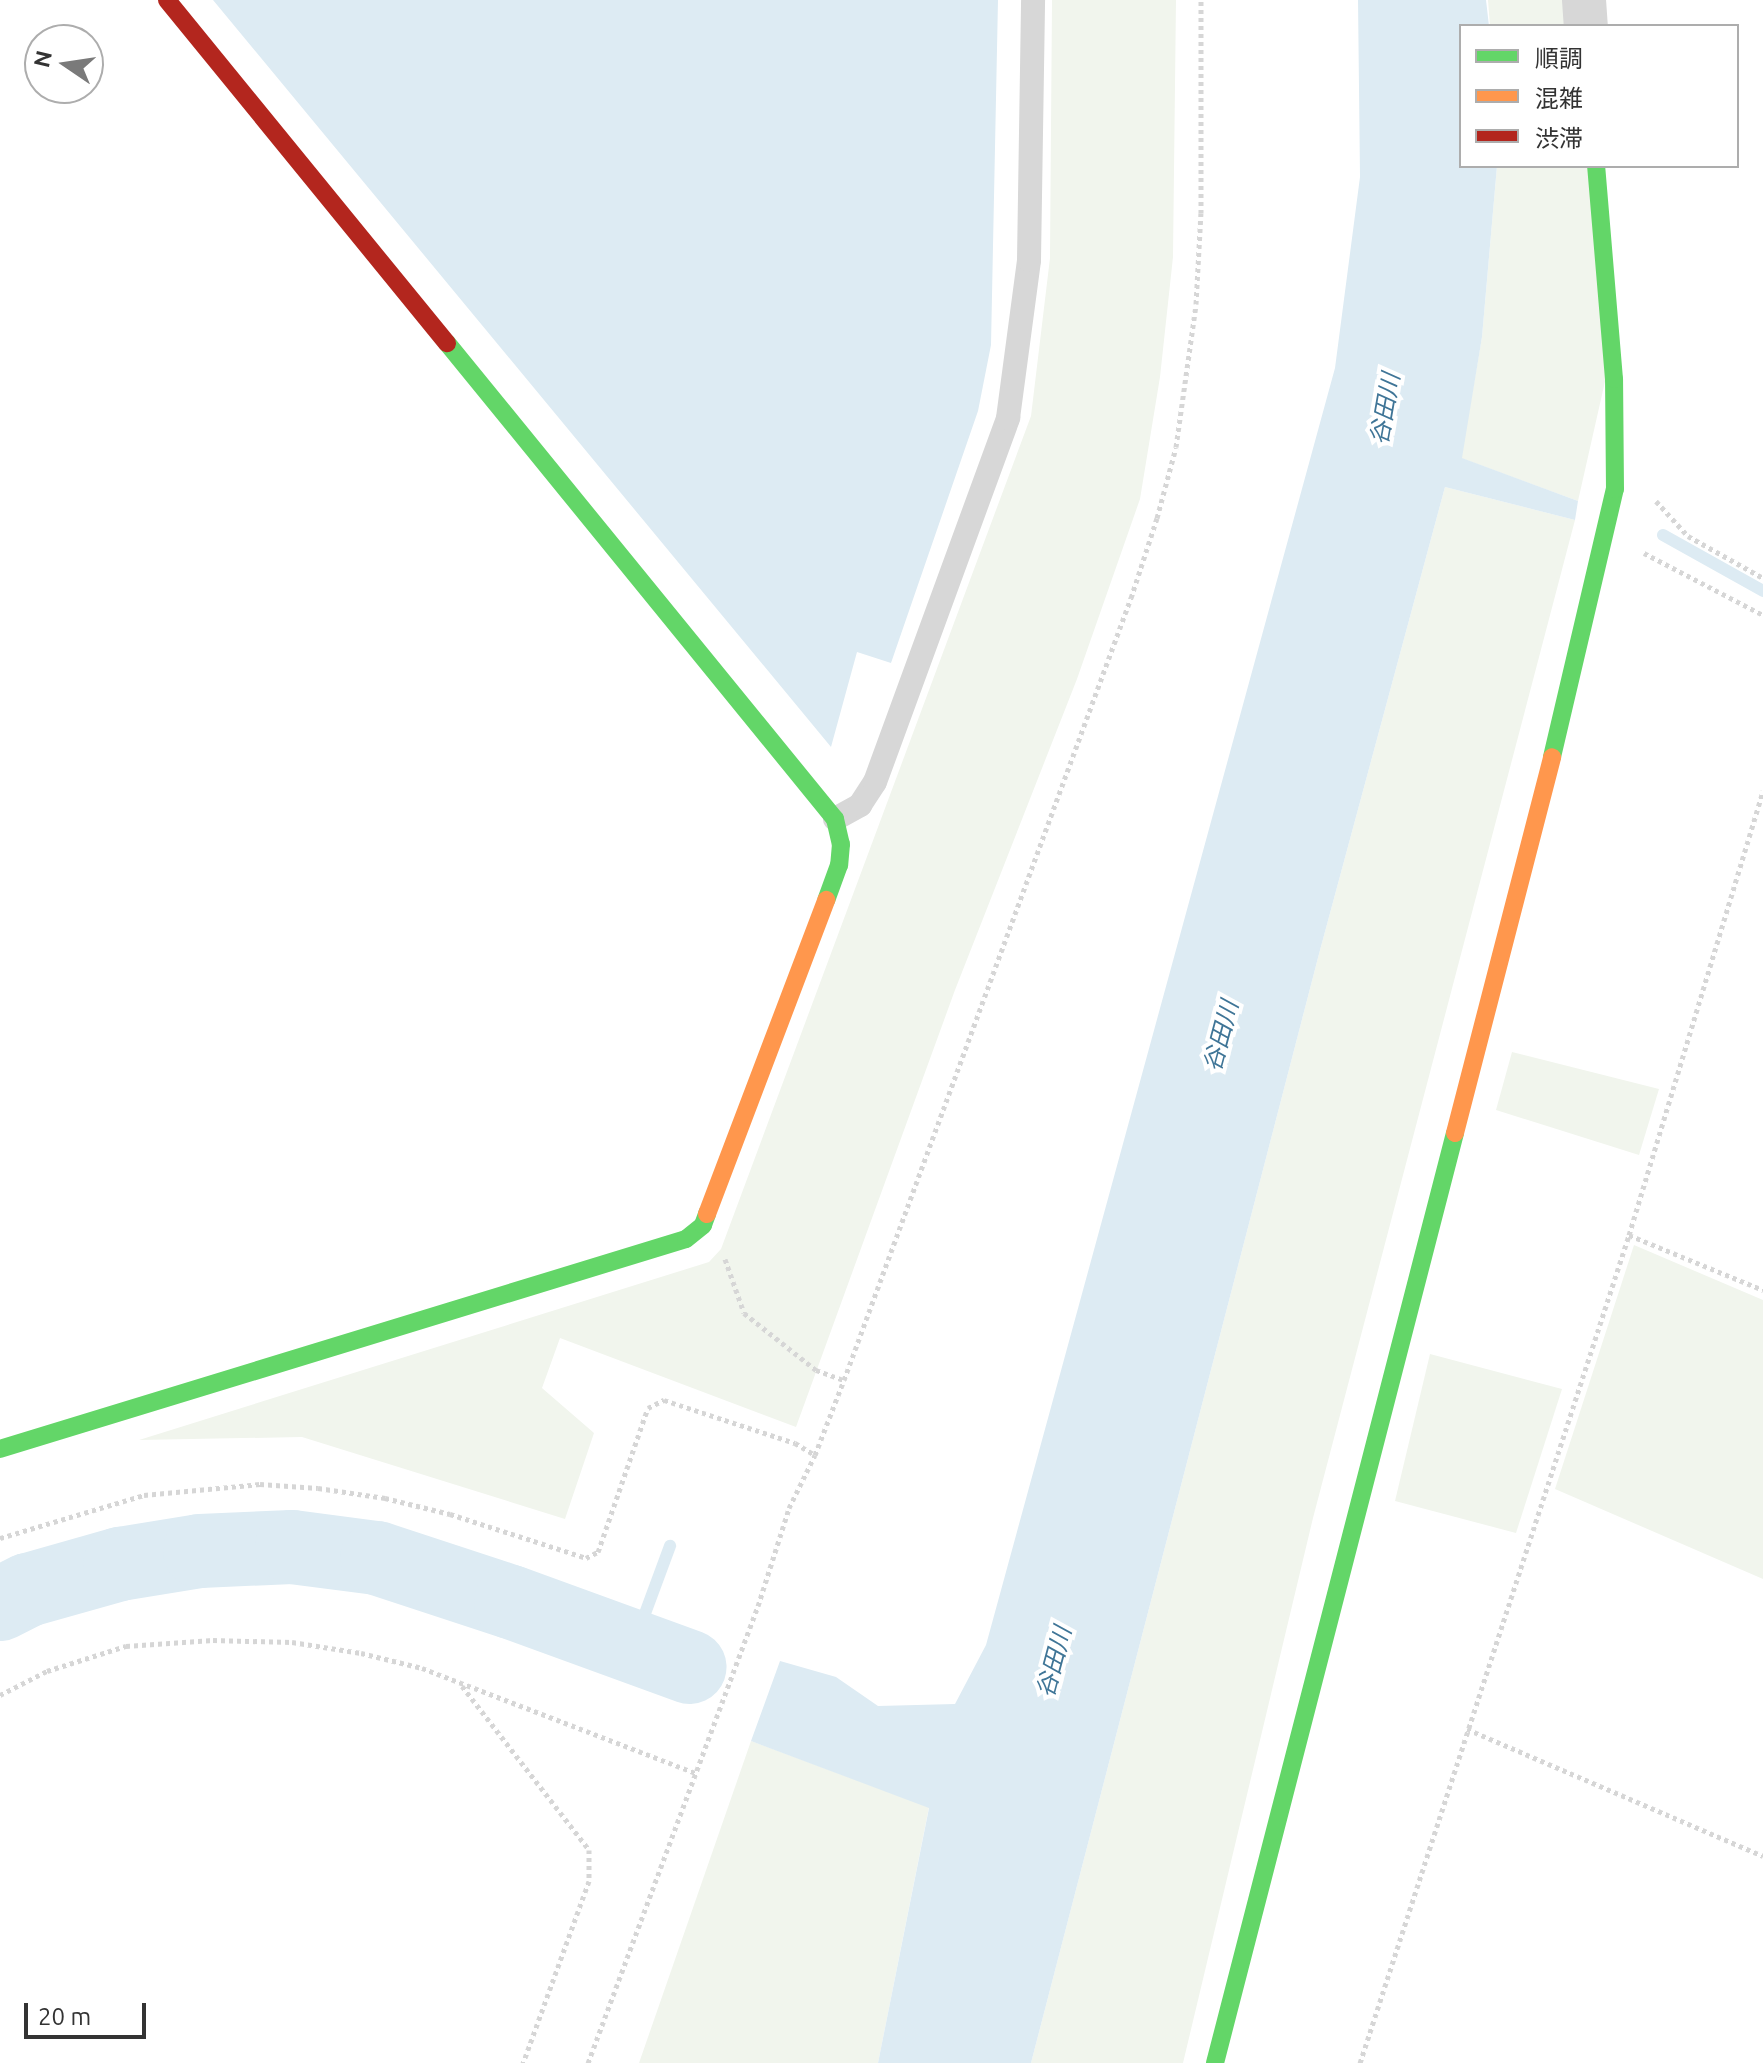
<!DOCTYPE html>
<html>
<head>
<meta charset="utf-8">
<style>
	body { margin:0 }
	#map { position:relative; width:1763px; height:2063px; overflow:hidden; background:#fff; font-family:Ubuntu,"Noto Sans JP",sans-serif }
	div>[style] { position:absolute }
	.green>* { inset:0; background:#f1f5ed }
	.water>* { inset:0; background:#ddebf3 }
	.stream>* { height:12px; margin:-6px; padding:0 6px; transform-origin:6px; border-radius:6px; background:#ddebf3 }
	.river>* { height:74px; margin:-37px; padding:0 37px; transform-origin:37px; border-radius:37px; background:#ddebf3 }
	.path>* { height:5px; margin-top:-2.5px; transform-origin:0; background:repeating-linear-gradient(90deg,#d6d6d6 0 4px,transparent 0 8px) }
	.lane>* { height:24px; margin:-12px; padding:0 12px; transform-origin:12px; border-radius:12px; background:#d7d7d7 }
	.street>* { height:44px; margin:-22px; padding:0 22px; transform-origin:22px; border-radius:22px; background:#d7d7d7 }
	.fast>* { height:18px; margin:-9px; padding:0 9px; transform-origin:9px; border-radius:9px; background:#63d668 }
	.slow>* { height:18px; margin:-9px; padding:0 9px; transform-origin:9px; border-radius:9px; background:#ff974d }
	.jam>* { height:18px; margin:-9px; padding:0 9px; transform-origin:9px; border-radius:9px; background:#b3261e }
	span { translate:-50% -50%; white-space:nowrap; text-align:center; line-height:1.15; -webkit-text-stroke:8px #fff; paint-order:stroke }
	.water-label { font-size:24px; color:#3f7597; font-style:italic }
	.legend { position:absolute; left:1459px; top:24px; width:280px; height:144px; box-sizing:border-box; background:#fff; border:2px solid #adadad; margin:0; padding:10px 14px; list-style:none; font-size:24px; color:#333 }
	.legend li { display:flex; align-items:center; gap:16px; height:40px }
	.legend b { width:40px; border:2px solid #adadad }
	.north { position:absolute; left:24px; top:24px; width:80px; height:80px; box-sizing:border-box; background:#fff; border:2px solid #adadad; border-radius:50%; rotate:283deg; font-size:22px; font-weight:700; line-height:32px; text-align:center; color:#333 }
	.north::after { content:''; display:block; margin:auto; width:28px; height:36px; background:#7a7a7a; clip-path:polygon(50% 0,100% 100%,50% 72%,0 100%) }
	.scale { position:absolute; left:24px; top:2003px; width:122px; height:36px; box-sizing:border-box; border:4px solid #333; border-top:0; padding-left:10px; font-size:24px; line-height:28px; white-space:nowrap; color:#333; -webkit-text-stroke:6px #fff; paint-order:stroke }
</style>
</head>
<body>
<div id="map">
	<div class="green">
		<div style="clip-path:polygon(1052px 0,1176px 0,1173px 257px,1160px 377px,1140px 499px,1077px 679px,955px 990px,796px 1427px,560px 1338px,542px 1388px,594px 1433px,565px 1519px,302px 1437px,139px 1440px,709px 1262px,721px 1249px,1031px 416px,1050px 258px)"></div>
		<div style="clip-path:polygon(1488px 0,1577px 0,1579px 26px,1490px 26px)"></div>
		<div style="clip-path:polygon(1497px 166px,1590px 166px,1606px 377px,1578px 501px,1461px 458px,1482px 337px)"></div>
		<div style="clip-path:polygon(1445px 487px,1575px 520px,1313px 1518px,1183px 2063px,1031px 2063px,1319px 954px)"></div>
		<div style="clip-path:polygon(1512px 1052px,1659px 1089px,1639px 1155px,1496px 1110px)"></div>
		<div style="clip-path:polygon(1634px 1245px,1763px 1300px,1763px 1579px,1555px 1489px)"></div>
		<div style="clip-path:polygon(1430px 1354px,1562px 1389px,1516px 1533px,1395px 1501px)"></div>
		<div style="clip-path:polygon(751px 1741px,929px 1807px,878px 2063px,639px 2063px)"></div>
	</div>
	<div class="water">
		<div style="clip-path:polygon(213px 0,998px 0,991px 345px,978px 411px,891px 663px,857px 652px,831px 747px)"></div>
		<div style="clip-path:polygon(1358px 0,1486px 0,1489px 26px,1461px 26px,1461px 166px,1497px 166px,1482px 337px,1462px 458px,1578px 501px,1575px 520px,1445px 487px,1319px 954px,1031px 2063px,878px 2063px,929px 1808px,751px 1741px,780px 1661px,836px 1677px,878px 1706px,955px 1704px,986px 1645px,1335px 368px,1360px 177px)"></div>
	</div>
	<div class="stream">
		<div style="left:1663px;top:535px;width:115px;rotate:29.2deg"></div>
		<div style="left:633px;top:1646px;width:107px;rotate:-69.7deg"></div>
	</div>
	<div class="river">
		<div style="left:0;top:1604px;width:31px;rotate:-27deg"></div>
		<div style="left:28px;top:1590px;width:96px;rotate:-15.8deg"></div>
		<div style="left:120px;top:1564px;width:81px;rotate:-9.2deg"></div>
		<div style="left:200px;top:1551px;width:92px;rotate:-2.5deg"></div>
		<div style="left:292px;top:1547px;width:86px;rotate:7.4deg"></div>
		<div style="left:377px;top:1558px;width:141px;rotate:18.2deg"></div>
		<div style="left:511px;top:1602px;width:190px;rotate:20deg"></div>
	</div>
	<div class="path">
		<div style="left:1656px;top:501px;width:47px;rotate:47.6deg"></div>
		<div style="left:1688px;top:536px;width:86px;rotate:29.2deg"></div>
		<div style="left:1644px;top:553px;width:134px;rotate:27.5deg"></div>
		<div style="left:1629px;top:1235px;width:145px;rotate:22.3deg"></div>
		<div style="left:725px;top:1259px;width:57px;rotate:70.6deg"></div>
		<div style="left:744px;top:1313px;width:92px;rotate:38.4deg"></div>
		<div style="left:816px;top:1370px;width:30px;rotate:20deg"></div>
		<div style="left:0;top:1538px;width:150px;rotate:-16.6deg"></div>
		<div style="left:144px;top:1495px;width:117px;rotate:-5.4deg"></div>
		<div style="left:260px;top:1484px;width:58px;rotate:3.9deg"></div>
		<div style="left:318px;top:1488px;width:68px;rotate:8.5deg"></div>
		<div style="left:385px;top:1498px;width:67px;rotate:13.8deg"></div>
		<div style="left:450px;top:1514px;width:143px;rotate:17.9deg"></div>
		<div style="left:586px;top:1558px;width:13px;rotate:-27deg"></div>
		<div style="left:598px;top:1552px;width:152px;rotate:-70.9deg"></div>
		<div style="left:648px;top:1408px;width:18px;rotate:-27deg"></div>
		<div style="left:664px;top:1400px;width:138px;rotate:18.2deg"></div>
		<div style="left:795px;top:1443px;width:23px;rotate:31deg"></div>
		<div style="left:462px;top:1686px;width:207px;rotate:52.2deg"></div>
		<div style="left:589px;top:1850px;width:31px;rotate:90deg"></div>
		<div style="left:589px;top:1881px;width:194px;rotate:109.9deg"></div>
		<div style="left:0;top:1695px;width:53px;rotate:-27.1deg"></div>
		<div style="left:47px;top:1671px;width:83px;rotate:-17.6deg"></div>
		<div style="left:126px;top:1646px;width:87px;rotate:-3.9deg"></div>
		<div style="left:213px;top:1640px;width:79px;rotate:1.5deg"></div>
		<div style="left:292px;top:1642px;width:70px;rotate:9.1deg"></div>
		<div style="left:361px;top:1653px;width:63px;rotate:13.8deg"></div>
		<div style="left:422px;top:1668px;width:293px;rotate:21deg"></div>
		<div style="left:1467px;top:1729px;width:322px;rotate:23.2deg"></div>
		<div style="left:588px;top:2063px;width:488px;rotate:-69.6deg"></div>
		<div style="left:758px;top:1606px;width:103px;rotate:-72.4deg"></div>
		<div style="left:789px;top:1508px;width:59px;rotate:-63.9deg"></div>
		<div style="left:815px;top:1455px;width:80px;rotate:-68.9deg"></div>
		<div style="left:844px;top:1380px;width:833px;rotate:-69.85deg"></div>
		<div style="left:1131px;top:598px;width:84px;rotate:-72deg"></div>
		<div style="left:1157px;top:518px;width:73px;rotate:-75deg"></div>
		<div style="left:1176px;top:447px;width:144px;rotate:-82deg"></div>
		<div style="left:1196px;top:304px;width:91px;rotate:-86.9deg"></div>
		<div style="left:1201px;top:213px;width:213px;rotate:-90deg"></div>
		<div style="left:1360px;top:2063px;width:871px;rotate:-72deg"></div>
		<div style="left:1629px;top:1235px;width:464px;rotate:-73.2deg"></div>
	</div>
	<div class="lane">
		<div style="left:835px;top:819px;width:29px;rotate:-29deg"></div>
		<div style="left:860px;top:805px;width:27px;rotate:-57deg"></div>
		<div style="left:875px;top:782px;width:388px;rotate:-69.9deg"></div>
		<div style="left:1008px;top:418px;width:159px;rotate:-82.4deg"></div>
		<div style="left:1029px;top:260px;width:260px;rotate:-89.1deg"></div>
	</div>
	<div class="street">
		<div style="left:1584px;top:0;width:26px;rotate:86deg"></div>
	</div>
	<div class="fast">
		<div style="left:447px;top:343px;width:614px;rotate:50.82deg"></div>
		<div style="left:835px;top:819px;width:26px;rotate:77deg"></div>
		<div style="left:841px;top:844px;width:21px;rotate:95deg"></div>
		<div style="left:839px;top:865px;width:37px;rotate:110deg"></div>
		<div style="left:1552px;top:757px;width:275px;rotate:-76.8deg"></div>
		<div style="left:1615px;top:489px;width:110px;rotate:-90.5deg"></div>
		<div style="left:1614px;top:379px;width:214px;rotate:-94.8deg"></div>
		<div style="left:0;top:1449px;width:717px;rotate:-17.02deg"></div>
		<div style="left:686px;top:1239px;width:22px;rotate:-39deg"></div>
		<div style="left:703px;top:1225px;width:12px;rotate:-70deg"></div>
		<div style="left:1215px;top:2063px;width:960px;rotate:-75.53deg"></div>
	</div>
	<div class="slow">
		<div style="left:1455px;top:1133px;width:388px;rotate:-75.5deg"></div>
		<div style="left:707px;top:1214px;width:336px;rotate:-69.2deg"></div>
	</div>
	<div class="jam">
		<div style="left:167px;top:0;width:443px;rotate:50.8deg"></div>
	</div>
	<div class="water-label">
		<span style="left:1385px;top:409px;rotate:-80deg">谷田川</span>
		<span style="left:1221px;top:1036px;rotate:-75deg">谷田川</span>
		<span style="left:1054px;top:1662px;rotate:-75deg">谷田川</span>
	</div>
	<ul class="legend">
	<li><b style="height:10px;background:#63d668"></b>順調</li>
	<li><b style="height:10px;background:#ff974d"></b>混雑</li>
	<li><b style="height:10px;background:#b3261e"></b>渋滞</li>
	</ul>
	<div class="north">N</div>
	<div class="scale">20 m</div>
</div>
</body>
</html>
